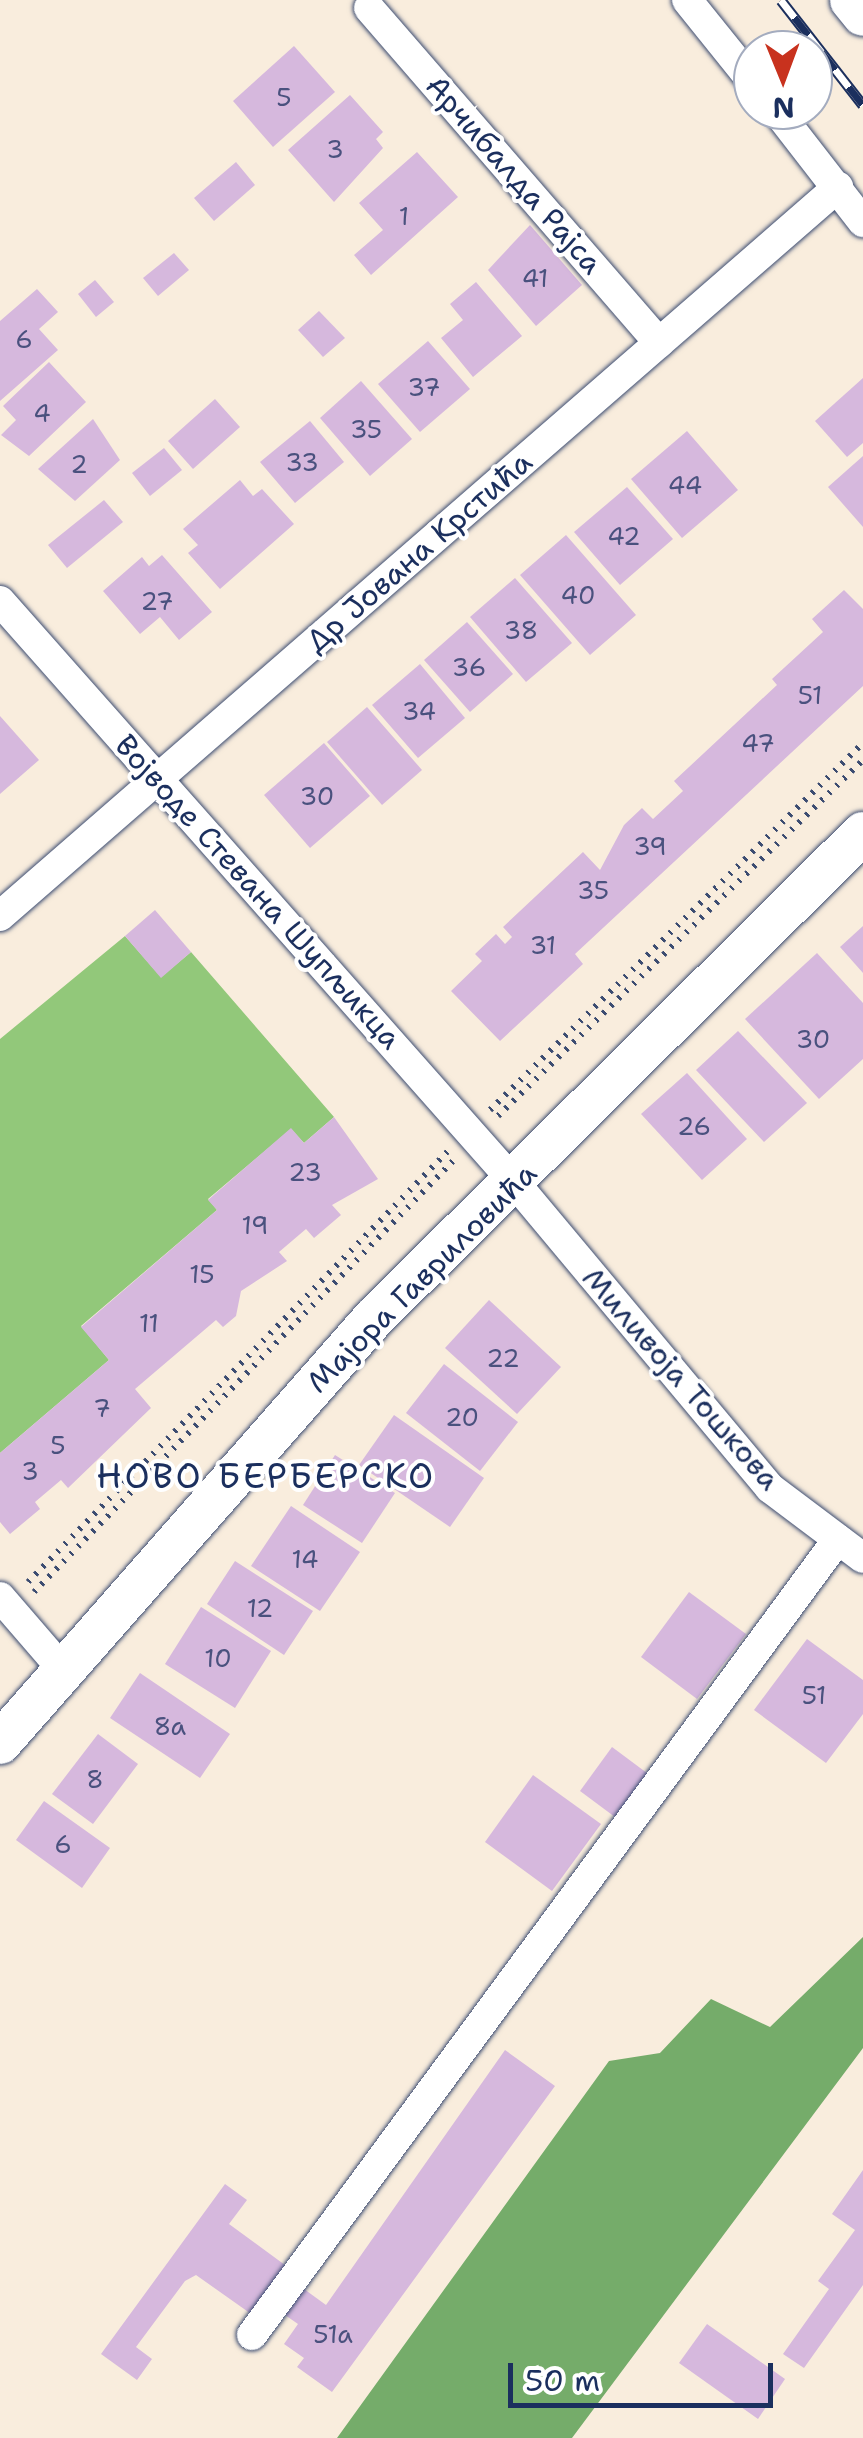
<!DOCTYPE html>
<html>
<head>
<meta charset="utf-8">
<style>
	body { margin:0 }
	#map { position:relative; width:863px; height:2438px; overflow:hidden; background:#f9eddd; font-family:"Shantell Sans",sans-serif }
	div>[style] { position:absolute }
	.green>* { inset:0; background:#92c87a }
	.forest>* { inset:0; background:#75ac6a }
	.building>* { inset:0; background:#d6b8dd }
	.path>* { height:6px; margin-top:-3px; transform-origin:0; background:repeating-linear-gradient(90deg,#3c4c71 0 2.5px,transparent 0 10.5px) }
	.roads { filter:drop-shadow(0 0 2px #3c4c71) drop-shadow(0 0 2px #3c4c71) }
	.street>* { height:30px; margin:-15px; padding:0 15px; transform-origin:15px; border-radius:15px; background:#fff }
	.secondary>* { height:42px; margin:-21px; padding:0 21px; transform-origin:21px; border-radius:21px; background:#fff }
	.rail>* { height:11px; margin-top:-5.5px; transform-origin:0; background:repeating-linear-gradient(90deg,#fff 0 22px,#1b2f5e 0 44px); box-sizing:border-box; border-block:2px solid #1b2f5e }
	span { translate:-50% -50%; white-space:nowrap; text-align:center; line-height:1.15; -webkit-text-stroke:8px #fff; paint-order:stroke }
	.number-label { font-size:25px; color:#4a517e }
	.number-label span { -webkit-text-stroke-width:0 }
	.street-label { font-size:30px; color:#1b2f5e }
	.quarter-label { font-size:35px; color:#1b2f5e; letter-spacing:2.5px }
	.north { position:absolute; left:733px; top:30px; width:100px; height:100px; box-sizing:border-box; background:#fff; border:2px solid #a4acbf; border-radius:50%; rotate:179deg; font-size:28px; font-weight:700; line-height:40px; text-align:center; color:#1b2f5e }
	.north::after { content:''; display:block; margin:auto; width:35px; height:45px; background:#c8321e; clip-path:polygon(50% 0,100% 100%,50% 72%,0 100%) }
	.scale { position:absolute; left:508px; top:2363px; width:265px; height:45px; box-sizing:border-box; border:5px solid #1b2f5e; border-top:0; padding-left:12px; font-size:30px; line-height:35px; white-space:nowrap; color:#1b2f5e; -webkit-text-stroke:8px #fff; paint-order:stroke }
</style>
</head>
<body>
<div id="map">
	<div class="green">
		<div style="clip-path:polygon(125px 936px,161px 977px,191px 952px,334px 1117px,304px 1143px,291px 1129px,208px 1199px,217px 1210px,81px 1326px,109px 1360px,0 1453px,0 1039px)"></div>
	</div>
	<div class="forest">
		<div style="clip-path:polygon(863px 1937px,863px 2048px,572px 2438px,337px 2438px,609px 2061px,660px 2053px,711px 1999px,770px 2027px)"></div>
	</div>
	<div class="building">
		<div style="clip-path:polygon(294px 46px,335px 92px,273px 147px,233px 101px)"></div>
		<div style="clip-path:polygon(350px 95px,383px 132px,376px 139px,383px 148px,334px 202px,288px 150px)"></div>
		<div style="clip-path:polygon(417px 152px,458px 197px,371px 275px,354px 255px,383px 230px,359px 203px)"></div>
		<div style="clip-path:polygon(236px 162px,255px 185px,214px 221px,194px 198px)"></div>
		<div style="clip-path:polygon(530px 225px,582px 285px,536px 326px,488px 270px)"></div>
		<div style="clip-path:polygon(174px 253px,189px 270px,158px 296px,143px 278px)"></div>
		<div style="clip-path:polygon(95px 280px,114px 302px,96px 317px,78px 294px)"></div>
		<div style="clip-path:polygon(476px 282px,522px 336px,473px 377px,441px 338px,463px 320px,450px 304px)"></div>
		<div style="clip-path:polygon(37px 289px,58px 312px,39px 329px,58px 350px,0 401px,0 321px)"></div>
		<div style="clip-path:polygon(319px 311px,345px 338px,323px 357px,298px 330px)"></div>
		<div style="clip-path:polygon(428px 341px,470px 389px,420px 432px,378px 384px)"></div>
		<div style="clip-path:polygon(49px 362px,86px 402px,29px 456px,1px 435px,16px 420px,3px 406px)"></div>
		<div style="clip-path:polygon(863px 378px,863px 443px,847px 457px,815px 421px)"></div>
		<div style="clip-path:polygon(361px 381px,412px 439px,370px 476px,320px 418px)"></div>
		<div style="clip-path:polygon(215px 399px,240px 427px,193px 469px,168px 441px)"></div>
		<div style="clip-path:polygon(93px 419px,120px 460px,75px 501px,38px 469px)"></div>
		<div style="clip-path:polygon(310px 421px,344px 462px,295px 503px,260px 462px)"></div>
		<div style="clip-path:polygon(687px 431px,738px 490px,682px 538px,631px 479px)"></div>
		<div style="clip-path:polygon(164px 448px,182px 470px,150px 496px,132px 473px)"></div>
		<div style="clip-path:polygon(863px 456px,863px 527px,828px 487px)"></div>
		<div style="clip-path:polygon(240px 480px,253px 496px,262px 489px,294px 524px,220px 589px,188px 553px,198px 545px,183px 529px)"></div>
		<div style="clip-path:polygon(627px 487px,673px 539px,620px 585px,574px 532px)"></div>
		<div style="clip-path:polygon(104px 500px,123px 522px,67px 568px,48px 545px)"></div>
		<div style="clip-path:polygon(566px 535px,636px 615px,590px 655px,520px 575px)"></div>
		<div style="clip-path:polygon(162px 555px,212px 612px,179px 640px,160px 617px,140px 634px,103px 591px,142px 557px,149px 566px)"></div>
		<div style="clip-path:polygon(515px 578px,572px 643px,526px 682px,470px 617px)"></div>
		<div style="clip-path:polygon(844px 590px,863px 609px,863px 686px,575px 954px,583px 964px,500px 1041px,451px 991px,482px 961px,475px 954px,496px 934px,505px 944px,512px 937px,503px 927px,583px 852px,600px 870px,624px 825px,642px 808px,653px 819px,683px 791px,674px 781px,777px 685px,772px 679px,823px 632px,812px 619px)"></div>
		<div style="clip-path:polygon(467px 622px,513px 674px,470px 712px,424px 660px)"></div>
		<div style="clip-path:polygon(420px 664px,465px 718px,418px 758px,372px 705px)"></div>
		<div style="clip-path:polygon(367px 707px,422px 770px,382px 805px,327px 742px)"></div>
		<div style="clip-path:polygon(0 716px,39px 760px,0 794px)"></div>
		<div style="clip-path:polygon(324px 743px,370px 796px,310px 848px,264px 795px)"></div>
		<div style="clip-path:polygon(155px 910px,191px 952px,161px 978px,125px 936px)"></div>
		<div style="clip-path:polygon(863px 926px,863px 973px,840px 947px)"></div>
		<div style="clip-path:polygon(817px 953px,863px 1003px,863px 1059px,819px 1099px,745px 1019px)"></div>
		<div style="clip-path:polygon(738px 1031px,807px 1103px,764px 1142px,696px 1070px)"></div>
		<div style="clip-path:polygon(687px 1073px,747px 1139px,702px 1180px,641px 1114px)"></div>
		<div style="clip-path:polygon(334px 1117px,378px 1179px,332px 1205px,341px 1215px,314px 1238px,306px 1229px,279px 1252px,287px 1261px,241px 1291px,236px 1316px,223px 1327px,216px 1320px,135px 1389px,151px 1408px,68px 1488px,61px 1480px,35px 1502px,40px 1509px,10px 1534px,0 1522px,0 1453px,109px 1360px,81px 1327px,217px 1210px,208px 1200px,291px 1128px,304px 1143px)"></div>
		<div style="clip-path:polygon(489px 1300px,561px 1367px,517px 1414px,445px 1348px)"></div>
		<div style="clip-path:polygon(444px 1364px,518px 1422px,480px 1471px,406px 1413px)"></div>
		<div style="clip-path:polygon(394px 1415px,484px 1478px,450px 1527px,359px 1465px)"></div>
		<div style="clip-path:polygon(335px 1455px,395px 1493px,362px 1543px,303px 1505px)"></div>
		<div style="clip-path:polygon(291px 1506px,360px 1552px,320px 1611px,251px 1566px)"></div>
		<div style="clip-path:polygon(235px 1561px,313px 1611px,284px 1655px,207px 1604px)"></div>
		<div style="clip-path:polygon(689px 1592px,746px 1634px,697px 1699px,641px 1657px)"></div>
		<div style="clip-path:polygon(201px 1607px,271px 1651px,235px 1708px,165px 1664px)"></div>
		<div style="clip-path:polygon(807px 1639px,863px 1680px,863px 1714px,826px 1763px,754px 1710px)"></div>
		<div style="clip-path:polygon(140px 1673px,230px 1734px,200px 1778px,110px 1718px)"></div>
		<div style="clip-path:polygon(98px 1734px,138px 1764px,93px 1824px,52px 1794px)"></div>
		<div style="clip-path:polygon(612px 1747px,651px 1776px,619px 1820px,580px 1791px)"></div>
		<div style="clip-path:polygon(533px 1775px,601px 1824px,552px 1891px,485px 1842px)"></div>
		<div style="clip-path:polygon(44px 1801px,110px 1848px,82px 1888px,16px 1840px)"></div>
		<div style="clip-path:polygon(505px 2050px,555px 2086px,332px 2392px,297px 2367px,304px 2358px,284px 2344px,298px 2324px,285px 2315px,304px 2289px,326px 2305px)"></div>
		<div style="clip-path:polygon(863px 2170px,863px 2285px,804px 2368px,783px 2354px,829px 2289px,818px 2281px,855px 2230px,832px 2214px)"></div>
		<div style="clip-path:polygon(225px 2184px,247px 2200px,229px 2224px,289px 2268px,254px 2316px,196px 2275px,185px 2281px,136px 2347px,152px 2359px,137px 2380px,101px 2354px)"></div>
		<div style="clip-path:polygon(707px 2324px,785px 2379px,758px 2419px,679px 2363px)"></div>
	</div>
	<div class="path">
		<div style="left:490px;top:1110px;width:523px;rotate:-44.54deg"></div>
		<div style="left:498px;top:1116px;width:510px;rotate:-44.28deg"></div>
		<div style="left:28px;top:1582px;width:603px;rotate:-45.74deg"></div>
		<div style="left:34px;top:1592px;width:603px;rotate:-45.81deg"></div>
	</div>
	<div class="roads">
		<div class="street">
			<div style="left:687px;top:0;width:105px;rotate:51.2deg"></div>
			<div style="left:369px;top:8px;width:443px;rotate:49.1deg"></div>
			<div style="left:776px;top:110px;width:142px;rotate:52.2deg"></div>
			<div style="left:0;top:601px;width:777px;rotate:48.5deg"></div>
			<div style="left:515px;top:1183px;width:398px;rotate:50.1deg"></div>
			<div style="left:770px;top:1488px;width:116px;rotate:37deg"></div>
			<div style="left:0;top:916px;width:1111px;rotate:-41.02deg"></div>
			<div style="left:0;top:1597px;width:96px;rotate:49.2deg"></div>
			<div style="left:252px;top:2335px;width:988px;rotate:-53.64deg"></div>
		</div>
		<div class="secondary">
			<div style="left:851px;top:0;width:19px;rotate:51deg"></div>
			<div style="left:0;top:1743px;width:565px;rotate:-48.66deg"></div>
			<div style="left:373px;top:1319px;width:690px;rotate:-44.77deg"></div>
		</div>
	</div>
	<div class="rail">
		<div style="left:781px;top:0;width:133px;rotate:52deg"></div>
	</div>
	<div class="number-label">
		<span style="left:284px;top:97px">5</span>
		<span style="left:335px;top:149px">3</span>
		<span style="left:404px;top:216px">1</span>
		<span style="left:535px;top:278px">41</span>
		<span style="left:24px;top:339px">6</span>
		<span style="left:424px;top:387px">37</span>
		<span style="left:42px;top:413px">4</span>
		<span style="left:366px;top:429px">35</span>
		<span style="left:302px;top:462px">33</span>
		<span style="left:79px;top:464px">2</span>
		<span style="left:685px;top:485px">44</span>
		<span style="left:624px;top:536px">42</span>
		<span style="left:578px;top:595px">40</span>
		<span style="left:157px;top:601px">27</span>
		<span style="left:521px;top:630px">38</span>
		<span style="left:469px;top:667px">36</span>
		<span style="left:810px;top:695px">51</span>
		<span style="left:419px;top:711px">34</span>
		<span style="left:758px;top:743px">47</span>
		<span style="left:317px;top:796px">30</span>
		<span style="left:650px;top:846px">39</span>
		<span style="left:593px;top:890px">35</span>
		<span style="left:543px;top:945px">31</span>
		<span style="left:813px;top:1039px">30</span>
		<span style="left:694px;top:1126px">26</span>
		<span style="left:305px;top:1172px">23</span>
		<span style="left:255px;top:1225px">19</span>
		<span style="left:202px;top:1274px">15</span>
		<span style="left:149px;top:1323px">11</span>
		<span style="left:503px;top:1358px">22</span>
		<span style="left:102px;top:1408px">7</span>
		<span style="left:462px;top:1417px">20</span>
		<span style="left:58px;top:1445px">5</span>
		<span style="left:30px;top:1471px">3</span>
		<span style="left:305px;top:1559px">14</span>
		<span style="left:260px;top:1608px">12</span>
		<span style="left:218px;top:1658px">10</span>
		<span style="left:814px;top:1695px">51</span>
		<span style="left:170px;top:1726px">8a</span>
		<span style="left:95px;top:1779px">8</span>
		<span style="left:63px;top:1844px">6</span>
		<span style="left:333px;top:2334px">51a</span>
	</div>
	<div class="street-label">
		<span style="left:514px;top:175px;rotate:49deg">Арчибалда Рајса</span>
		<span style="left:419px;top:552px;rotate:-41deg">Др Јована Крстића</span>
		<span style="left:258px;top:892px;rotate:48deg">Војводе Стевана Шупљикца</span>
		<span style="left:422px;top:1278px;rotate:-45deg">Мајора Гавриловића</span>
		<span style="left:681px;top:1379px;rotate:49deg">Миливоја Тошкова</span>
	</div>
	<div class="quarter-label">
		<span style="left:266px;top:1476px">НОВО БЕРБЕРСКО</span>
	</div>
	<div class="north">N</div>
	<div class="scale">50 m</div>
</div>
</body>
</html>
